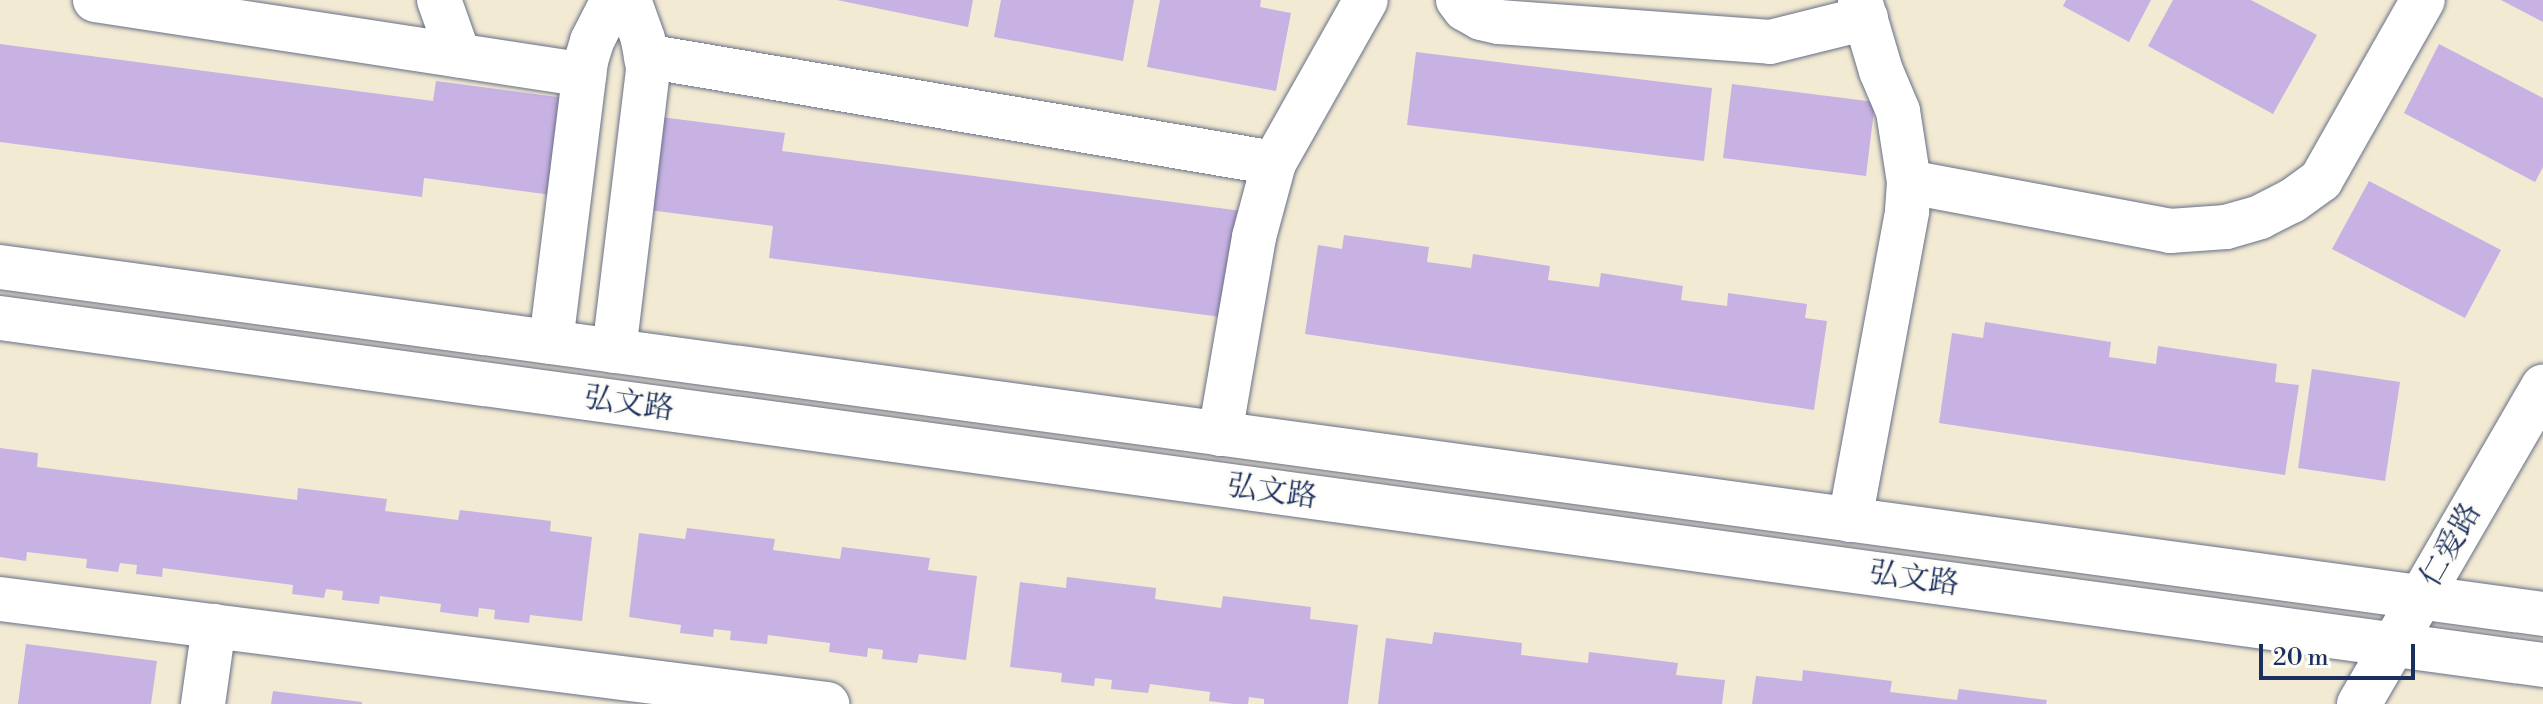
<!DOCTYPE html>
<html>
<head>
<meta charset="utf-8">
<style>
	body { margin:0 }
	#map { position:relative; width:2543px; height:704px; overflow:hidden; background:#f3ead3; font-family:"Libre Bodoni","Noto Serif SC",serif }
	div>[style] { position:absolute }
	.building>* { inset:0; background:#c7b2e3 }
	.roads { filter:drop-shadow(0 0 2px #677087) drop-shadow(0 0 2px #677087) }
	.minor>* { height:44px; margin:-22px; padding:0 22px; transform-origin:22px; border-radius:22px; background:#fff }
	span { translate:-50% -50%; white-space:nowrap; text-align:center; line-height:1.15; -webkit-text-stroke:6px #fdfcf7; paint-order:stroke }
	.street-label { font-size:30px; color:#1b2f5e }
	.scale { position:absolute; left:2259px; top:644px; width:156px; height:36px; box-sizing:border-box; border:4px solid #1b2f5e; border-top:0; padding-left:10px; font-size:24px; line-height:28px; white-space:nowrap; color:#1b2f5e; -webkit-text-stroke:6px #fdfcf7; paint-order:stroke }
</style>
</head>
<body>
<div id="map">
	<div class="building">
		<div style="clip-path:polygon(837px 0,973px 0,968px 27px)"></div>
		<div style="clip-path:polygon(1001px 0,1134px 0,1123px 61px,994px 37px)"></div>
		<div style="clip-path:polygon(1160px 0,1261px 0,1260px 7px,1291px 13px,1276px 91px,1147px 67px)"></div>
		<div style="clip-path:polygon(2066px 0,2151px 0,2129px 42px,2063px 6px)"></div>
		<div style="clip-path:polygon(2173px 0,2251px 0,2317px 35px,2273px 114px,2148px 46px)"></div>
		<div style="clip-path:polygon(2501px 0,2543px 0,2543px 22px)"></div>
		<div style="clip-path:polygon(0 44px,433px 101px,436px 81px,565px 98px,552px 195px,424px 178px,422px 197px,0 142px)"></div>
		<div style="clip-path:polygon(2439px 44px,2543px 98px,2543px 167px,2535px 182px,2404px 113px)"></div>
		<div style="clip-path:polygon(1416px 52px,1712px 88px,1704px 161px,1407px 125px)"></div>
		<div style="clip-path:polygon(1732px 84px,1875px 102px,1866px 176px,1723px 158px)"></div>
		<div style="clip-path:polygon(661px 117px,785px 133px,782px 151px,1242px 211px,1229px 318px,769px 258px,773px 226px,649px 210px)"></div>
		<div style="clip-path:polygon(2369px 181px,2501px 250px,2465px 318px,2332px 249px)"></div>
		<div style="clip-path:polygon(1344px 235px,1429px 247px,1427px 262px,1471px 268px,1473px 254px,1550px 266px,1548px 280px,1599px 287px,1601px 273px,1683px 286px,1681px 300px,1727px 306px,1728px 293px,1807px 304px,1805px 318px,1827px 321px,1814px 410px,1305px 334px,1318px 245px,1342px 249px)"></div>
		<div style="clip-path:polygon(1985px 322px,2111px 342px,2109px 357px,2156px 364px,2158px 346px,2277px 364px,2275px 382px,2299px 385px,2285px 475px,1939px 423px,1952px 333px,1983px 338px)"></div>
		<div style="clip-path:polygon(2312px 369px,2400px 382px,2385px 481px,2298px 468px)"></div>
		<div style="clip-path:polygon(0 448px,38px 453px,37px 467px,297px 500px,298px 488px,387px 499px,385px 511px,458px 520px,460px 510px,551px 521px,550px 531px,592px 537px,582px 621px,530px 615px,529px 623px,494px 619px,495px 610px,479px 608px,478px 617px,440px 612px,441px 604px,380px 596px,379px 604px,342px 600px,343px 591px,326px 589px,324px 598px,292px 594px,293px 585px,163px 568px,162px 577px,136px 574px,137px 565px,120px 563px,118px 572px,86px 568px,87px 559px,27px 552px,26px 561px,0 557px)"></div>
		<div style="clip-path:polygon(687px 528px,775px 539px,773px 550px,840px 559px,842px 547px,930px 558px,928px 570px,977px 576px,966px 660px,919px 654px,917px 663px,882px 659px,883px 650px,868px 648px,867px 657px,829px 652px,830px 643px,768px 635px,767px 644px,730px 640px,731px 631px,714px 629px,713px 637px,680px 633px,681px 625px,629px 617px,639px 533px,685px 539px)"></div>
		<div style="clip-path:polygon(1067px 577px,1156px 588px,1155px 599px,1221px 608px,1223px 596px,1311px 607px,1310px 619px,1358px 625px,1348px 704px,1264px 704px,1264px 699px,1249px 697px,1248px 704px,1233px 704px,1209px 701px,1210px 692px,1150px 684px,1148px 693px,1111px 689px,1112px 680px,1095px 678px,1094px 686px,1061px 682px,1062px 673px,1010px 667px,1020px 582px,1066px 588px)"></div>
		<div style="clip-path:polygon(1434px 632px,1522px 643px,1521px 655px,1588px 663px,1589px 652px,1678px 663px,1676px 675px,1725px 680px,1722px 704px,1378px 704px,1386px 638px,1432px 644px)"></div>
		<div style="clip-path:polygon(26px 644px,157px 661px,151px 704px,18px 704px)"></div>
		<div style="clip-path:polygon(1803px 670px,1892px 681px,1890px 692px,1957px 700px,1959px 689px,2047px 700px,2046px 704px,1752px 704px,1756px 676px,1802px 681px)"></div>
		<div style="clip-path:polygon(273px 691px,362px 702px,362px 704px,271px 704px)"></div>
	</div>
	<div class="roads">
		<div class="minor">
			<div style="left:95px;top:0;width:495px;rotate:8.7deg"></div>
			<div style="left:439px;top:0;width:59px;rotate:70.3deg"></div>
			<div style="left:1458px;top:0;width:11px;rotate:52deg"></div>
			<div style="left:1465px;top:9px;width:18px;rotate:29deg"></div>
			<div style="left:1481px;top:18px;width:18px;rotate:13deg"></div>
			<div style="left:1499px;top:22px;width:272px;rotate:4.2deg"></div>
			<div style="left:1770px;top:42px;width:99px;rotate:-14deg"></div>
			<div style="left:646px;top:56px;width:637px;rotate:9.67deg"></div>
			<div style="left:1909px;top:182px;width:266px;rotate:10.6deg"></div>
			<div style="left:2170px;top:231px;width:56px;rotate:-4.1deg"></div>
			<div style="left:2226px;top:227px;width:35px;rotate:-16deg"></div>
			<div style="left:2260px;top:217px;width:36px;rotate:-27deg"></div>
			<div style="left:2292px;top:201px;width:36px;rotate:-36deg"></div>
			<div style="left:2321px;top:180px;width:207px;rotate:-60.5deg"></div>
			<div style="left:0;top:267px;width:2567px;rotate:7.77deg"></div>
			<div style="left:0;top:318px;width:2567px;rotate:7.77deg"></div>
			<div style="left:551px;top:342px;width:283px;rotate:-82.9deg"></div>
			<div style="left:586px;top:61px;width:21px;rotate:-73deg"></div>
			<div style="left:592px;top:41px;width:46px;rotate:-62.9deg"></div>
			<div style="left:614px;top:351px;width:285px;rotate:-83.1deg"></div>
			<div style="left:648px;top:68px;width:29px;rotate:-100deg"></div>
			<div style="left:643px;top:39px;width:41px;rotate:-109.7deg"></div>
			<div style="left:1220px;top:434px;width:200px;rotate:-80.2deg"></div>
			<div style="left:1254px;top:237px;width:77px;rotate:-74.9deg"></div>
			<div style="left:1274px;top:163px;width:187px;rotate:-60.6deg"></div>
			<div style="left:1850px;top:520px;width:314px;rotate:-79.5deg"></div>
			<div style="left:1907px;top:211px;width:29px;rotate:-86deg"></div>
			<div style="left:1909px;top:182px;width:72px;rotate:-98.8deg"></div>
			<div style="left:1898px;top:111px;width:43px;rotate:-113deg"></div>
			<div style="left:1881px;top:71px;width:74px;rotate:-106.5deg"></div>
			<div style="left:0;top:599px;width:834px;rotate:7.24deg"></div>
			<div style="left:203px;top:704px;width:79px;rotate:-82deg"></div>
			<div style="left:2359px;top:704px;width:367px;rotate:-59.9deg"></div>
		</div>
	</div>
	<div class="street-label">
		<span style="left:629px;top:404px;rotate:8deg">弘文路</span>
		<span style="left:1272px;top:492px;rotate:8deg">弘文路</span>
		<span style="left:2451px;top:545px;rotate:-60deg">仁爱路</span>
		<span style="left:1914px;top:579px;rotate:8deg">弘文路</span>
	</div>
	<div class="scale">20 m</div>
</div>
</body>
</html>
